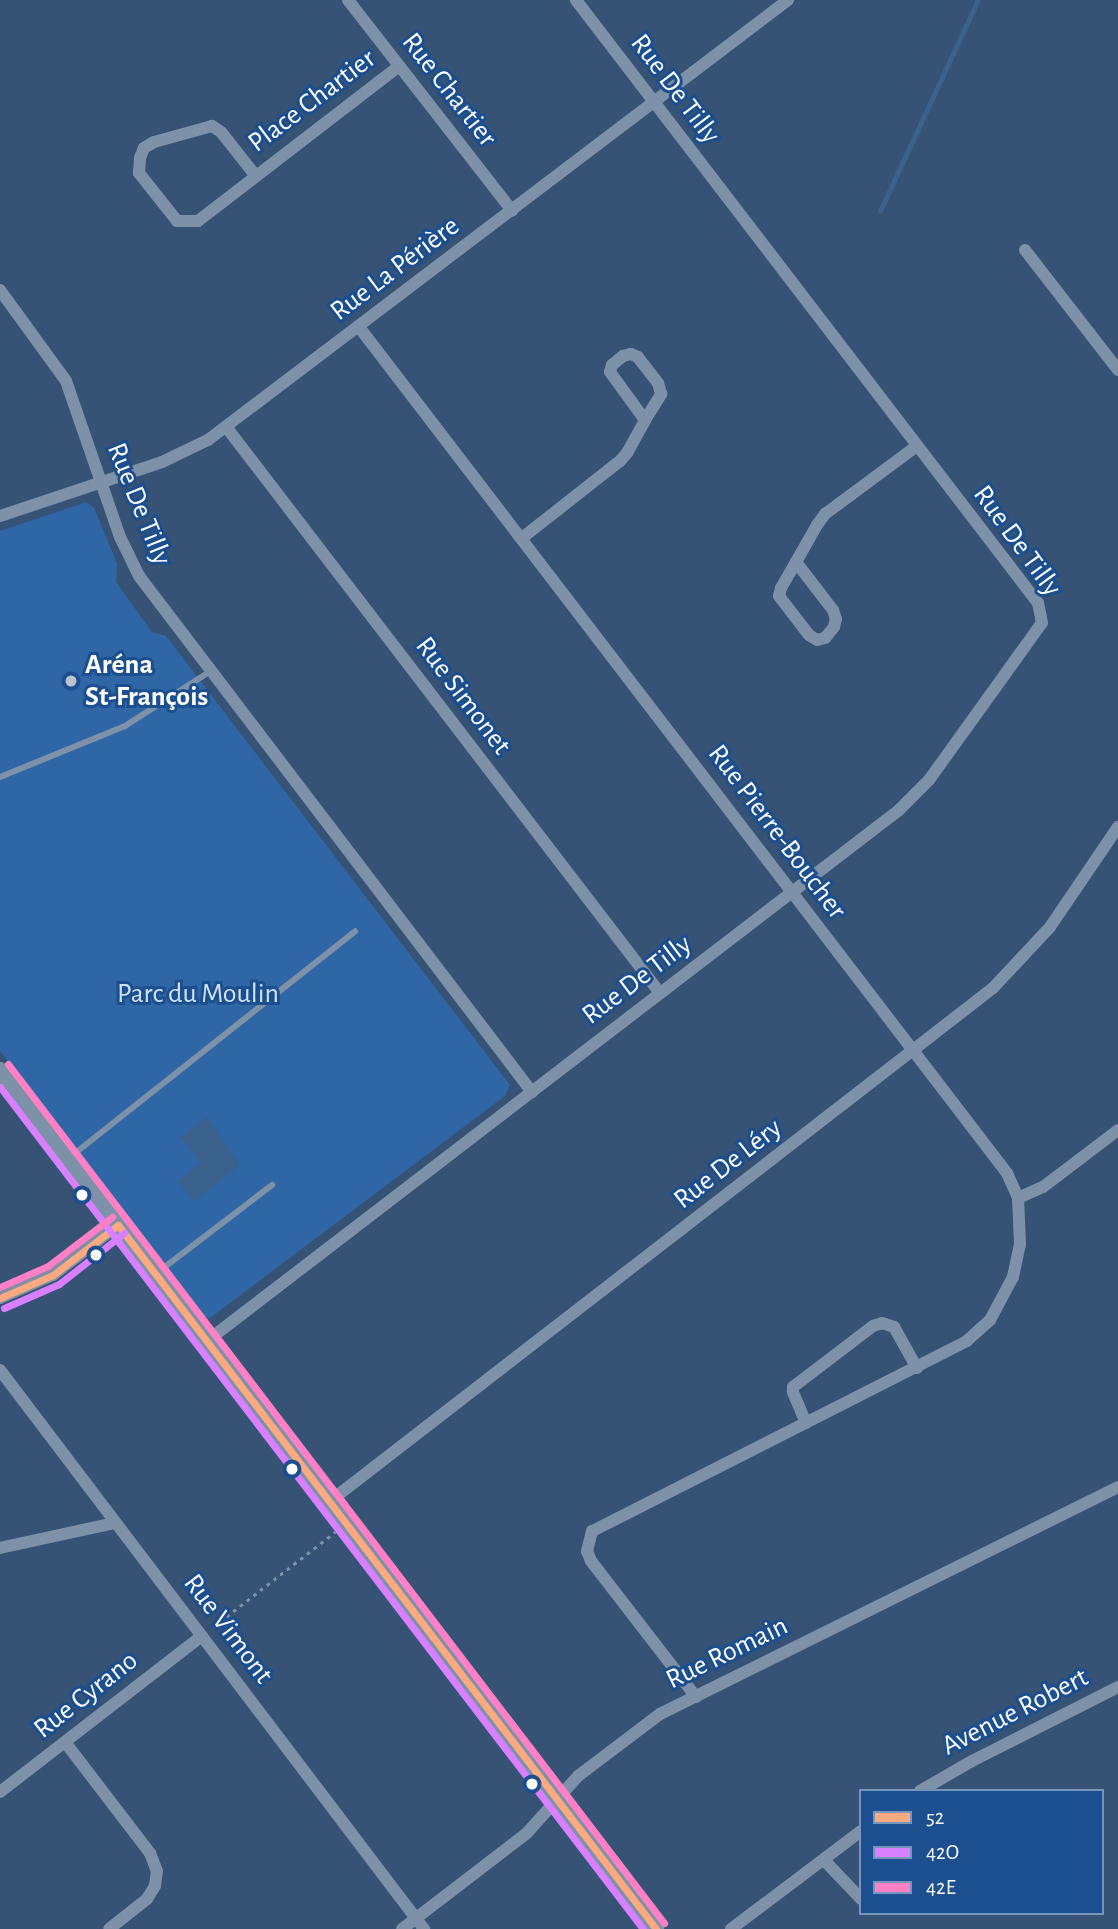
<!DOCTYPE html>
<html>
<head>
<meta charset="utf-8">
<style>
	body { margin:0 }
	#map { position:relative; width:1118px; height:1929px; overflow:hidden; background:#365274; font-family:"Alegreya Sans",sans-serif }
	div>[style] { position:absolute }
	.green>* { inset:0; background:#2f66a5 }
	.water>* { inset:0; background:#3b618d }
	.stream>* { height:4.5px; margin:-2.25px; padding:0 2.25px; transform-origin:2.25px; border-radius:2.25px; background:#3b618d }
	.path>* { height:2.5px; margin-top:-1.25px; transform-origin:0; background:repeating-linear-gradient(90deg,#7d92a8 0 3.5px,transparent 0 8.5px) }
	.service>* { height:6px; margin:-3px; padding:0 3px; transform-origin:3px; border-radius:3px; background:#7d92a8 }
	.minor>* { height:12px; margin:-6px; padding:0 6px; transform-origin:6px; border-radius:6px; background:#7d92a8 }
	.tertiary>* { height:16px; margin:-8px; padding:0 8px; transform-origin:8px; border-radius:8px; background:#7d92a8 }
	.bus-1>* { height:7px; margin:-3.5px; padding:0 3.5px; transform-origin:3.5px; border-radius:3.5px; background:#ffa980 }
	.bus-2>* { height:7px; margin:-3.5px; padding:0 3.5px; transform-origin:3.5px; border-radius:3.5px; background:#d880ff }
	.bus-3>* { height:7px; margin:-3.5px; padding:0 3.5px; transform-origin:3.5px; border-radius:3.5px; background:#ff80c5 }
	.dots>* { width:19px; height:19px; translate:-50% -50%; box-sizing:border-box; border:4px solid #1b4f8f; border-radius:50% }
	span { translate:-50% -50%; white-space:nowrap; text-align:center; line-height:1.15; -webkit-text-stroke:6px #1b4f8f; paint-order:stroke }
	.street-label { font-size:28px; color:#fff }
	.poi-label { font-size:28px; color:#fff; font-weight:700 }
	.left { translate:0 -50%; text-align:left }
	.park-label { font-size:28px; color:#cfe3fa }
	.legend { position:absolute; left:859px; top:1789px; width:245px; height:126px; box-sizing:border-box; background:#1b4f8f; border:2px solid #7695bc; margin:0; padding:9px 12px; list-style:none; font-size:21px; color:#fff }
	.legend li { display:flex; align-items:center; gap:14px; height:35px }
	.legend b { width:35px; border:2px solid #7695bc }
</style>
</head>
<body>
<div id="map">
	<div class="green">
		<div style="clip-path:polygon(86px 502px,94px 508px,117px 563px,116px 582px,152px 632px,166px 636px,510px 1085px,505px 1096px,210px 1318px,205px 1317px,0 1051px,0 531px)"></div>
	</div>
	<div class="water">
		<div style="clip-path:polygon(207px 1117px,240px 1165px,194px 1201px,178px 1181px,201px 1163px,180px 1137px)"></div>
	</div>
	<div class="stream">
		<div style="left:880px;top:211px;width:233px;rotate:-65.1deg"></div>
	</div>
	<div class="path">
		<div style="left:213px;top:1627px;width:155px;rotate:-37.9deg"></div>
	</div>
	<div class="service">
		<div style="left:0;top:777px;width:135px;rotate:-22.2deg"></div>
		<div style="left:125px;top:726px;width:100px;rotate:-32.7deg"></div>
		<div style="left:69px;top:1158px;width:365px;rotate:-38.4deg"></div>
		<div style="left:157px;top:1273px;width:145px;rotate:-37.4deg"></div>
	</div>
	<div class="minor">
		<div style="left:348px;top:0;width:267px;rotate:52.1deg"></div>
		<div style="left:255px;top:175px;width:55px;rotate:-128.3deg"></div>
		<div style="left:221px;top:132px;width:11px;rotate:-146deg"></div>
		<div style="left:212px;top:126px;width:60px;rotate:164.6deg"></div>
		<div style="left:154px;top:142px;width:12px;rotate:149deg"></div>
		<div style="left:144px;top:148px;width:11px;rotate:112deg"></div>
		<div style="left:140px;top:158px;width:15px;rotate:94deg"></div>
		<div style="left:139px;top:173px;width:61px;rotate:51.6deg"></div>
		<div style="left:177px;top:221px;width:21px"></div>
		<div style="left:198px;top:221px;width:254px;rotate:-37.6deg"></div>
		<div style="left:1025px;top:250px;width:152px;rotate:52.2deg"></div>
		<div style="left:0;top:290px;width:112px;rotate:54deg"></div>
		<div style="left:66px;top:381px;width:165px;rotate:70.9deg"></div>
		<div style="left:120px;top:537px;width:43px;rotate:64deg"></div>
		<div style="left:139px;top:576px;width:649px;rotate:52.71deg"></div>
		<div style="left:359px;top:327px;width:1066px;rotate:52.55deg"></div>
		<div style="left:1007px;top:1173px;width:27px;rotate:66deg"></div>
		<div style="left:1018px;top:1198px;width:46px;rotate:87.5deg"></div>
		<div style="left:1020px;top:1244px;width:34px;rotate:102deg"></div>
		<div style="left:1013px;top:1277px;width:49px;rotate:118.1deg"></div>
		<div style="left:990px;top:1320px;width:31px;rotate:138deg"></div>
		<div style="left:967px;top:1341px;width:420px;rotate:153.1deg"></div>
		<div style="left:592px;top:1531px;width:21px;rotate:104deg"></div>
		<div style="left:587px;top:1551px;width:11px;rotate:68deg"></div>
		<div style="left:591px;top:1561px;width:172px;rotate:52.3deg"></div>
		<div style="left:227px;top:428px;width:712px;rotate:52.53deg"></div>
		<div style="left:0;top:516px;width:171px;rotate:-18.4deg"></div>
		<div style="left:162px;top:462px;width:51px;rotate:-25.6deg"></div>
		<div style="left:208px;top:440px;width:728px;rotate:-37.18deg"></div>
		<div style="left:522px;top:538px;width:125px;rotate:-38.2deg"></div>
		<div style="left:620px;top:461px;width:11px;rotate:-49deg"></div>
		<div style="left:627px;top:453px;width:38px;rotate:-61deg"></div>
		<div style="left:645px;top:420px;width:31px;rotate:-58deg"></div>
		<div style="left:661px;top:394px;width:11px;rotate:-105deg"></div>
		<div style="left:658px;top:383px;width:33px;rotate:-128deg"></div>
		<div style="left:638px;top:357px;width:8px;rotate:-157deg"></div>
		<div style="left:631px;top:354px;width:8px;rotate:166deg"></div>
		<div style="left:623px;top:356px;width:14px;rotate:141deg"></div>
		<div style="left:612px;top:365px;width:7px;rotate:106deg"></div>
		<div style="left:610px;top:372px;width:59px;rotate:53.9deg"></div>
		<div style="left:796px;top:562px;width:61px;rotate:52.4deg"></div>
		<div style="left:833px;top:610px;width:9px;rotate:72deg"></div>
		<div style="left:836px;top:619px;width:8px;rotate:104deg"></div>
		<div style="left:834px;top:627px;width:14px;rotate:129deg"></div>
		<div style="left:825px;top:638px;width:8px;rotate:166deg"></div>
		<div style="left:817px;top:640px;width:9px;rotate:-148deg"></div>
		<div style="left:809px;top:635px;width:49px;rotate:-127.6deg"></div>
		<div style="left:779px;top:596px;width:8px;rotate:-76deg"></div>
		<div style="left:781px;top:588px;width:30px;rotate:-60deg"></div>
		<div style="left:796px;top:562px;width:43px;rotate:-60.4deg"></div>
		<div style="left:817px;top:525px;width:14px;rotate:-54deg"></div>
		<div style="left:825px;top:514px;width:114px;rotate:-36.5deg"></div>
		<div style="left:1018px;top:1198px;width:27px;rotate:-24deg"></div>
		<div style="left:1043px;top:1187px;width:94px;rotate:-37.2deg"></div>
		<div style="left:0;top:1298px;width:58px;rotate:-23.5deg"></div>
		<div style="left:53px;top:1275px;width:82px;rotate:-37.6deg"></div>
		<div style="left:207px;top:1341px;width:872px;rotate:-37.5deg"></div>
		<div style="left:899px;top:810px;width:42px;rotate:-45deg"></div>
		<div style="left:929px;top:780px;width:193px;rotate:-54.3deg"></div>
		<div style="left:1042px;top:623px;width:20px;rotate:-101deg"></div>
		<div style="left:1038px;top:603px;width:760px;rotate:-127.46deg"></div>
		<div style="left:0;top:1370px;width:702px;rotate:52.82deg"></div>
		<div style="left:806px;top:1423px;width:34px;rotate:-113deg"></div>
		<div style="left:793px;top:1392px;width:5px;rotate:-90deg"></div>
		<div style="left:793px;top:1387px;width:101px;rotate:-37.3deg"></div>
		<div style="left:873px;top:1326px;width:9px;rotate:-18deg"></div>
		<div style="left:882px;top:1323px;width:13px;rotate:18deg"></div>
		<div style="left:894px;top:1327px;width:47px;rotate:60.7deg"></div>
		<div style="left:329px;top:1502px;width:840px;rotate:-37.74deg"></div>
		<div style="left:993px;top:988px;width:83px;rotate:-46.9deg"></div>
		<div style="left:1050px;top:927px;width:121px;rotate:-55.8deg"></div>
		<div style="left:0;top:1548px;width:118px;rotate:-12.3deg"></div>
		<div style="left:65px;top:1742px;width:140px;rotate:52.6deg"></div>
		<div style="left:150px;top:1853px;width:19px;rotate:69deg"></div>
		<div style="left:157px;top:1871px;width:15px;rotate:98deg"></div>
		<div style="left:155px;top:1886px;width:15px;rotate:122deg"></div>
		<div style="left:147px;top:1899px;width:48px;rotate:141.7deg"></div>
		<div style="left:920px;top:1791px;width:60px;rotate:-30deg"></div>
		<div style="left:972px;top:1761px;width:164px;rotate:-26.9deg"></div>
		<div style="left:0;top:1792px;width:255px;rotate:-37.7deg"></div>
		<div style="left:824px;top:1860px;width:54px;rotate:46.5deg"></div>
		<div style="left:402px;top:1929px;width:156px;rotate:-37.5deg"></div>
		<div style="left:526px;top:1834px;width:78px;rotate:-48.1deg"></div>
		<div style="left:578px;top:1776px;width:103px;rotate:-37.1deg"></div>
		<div style="left:660px;top:1714px;width:511px;rotate:-26.36deg"></div>
		<div style="left:731px;top:1929px;width:163px;rotate:-37deg"></div>
	</div>
	<div class="tertiary">
		<div style="left:0;top:1070px;width:1081px;rotate:52.63deg"></div>
	</div>
	<div class="bus-1">
		<div style="left:118px;top:1225px;width:886px;rotate:52.61deg"></div>
		<div style="left:0;top:1298px;width:58px;rotate:-23.5deg"></div>
		<div style="left:53px;top:1275px;width:82px;rotate:-37.6deg"></div>
	</div>
	<div class="bus-2">
		<div style="left:0;top:1087px;width:1059px;rotate:52.63deg"></div>
		<div style="left:4px;top:1308px;width:60px;rotate:-23.6deg"></div>
		<div style="left:59px;top:1284px;width:83px;rotate:-38.1deg"></div>
	</div>
	<div class="bus-3">
		<div style="left:8px;top:1064px;width:1081px;rotate:52.63deg"></div>
		<div style="left:0;top:1287px;width:52px;rotate:-23.6deg"></div>
		<div style="left:48px;top:1266px;width:81px;rotate:-37.4deg"></div>
	</div>
	<div class="dots">
		<div style="left:71px;top:681px;background:#b9c2ce"></div>
		<div style="left:82px;top:1195px;background:#fff"></div>
		<div style="left:96px;top:1255px;background:#fff"></div>
		<div style="left:292px;top:1469px;background:#fff"></div>
		<div style="left:532px;top:1784px;background:#fff"></div>
	</div>
	<div class="street-label">
		<span style="left:675px;top:89px;rotate:53deg">Rue De Tilly</span>
		<span style="left:449px;top:90px;rotate:52deg">Rue Chartier</span>
		<span style="left:312px;top:101px;rotate:-37deg">Place Chartier</span>
		<span style="left:395px;top:269px;rotate:-37deg">Rue La Périère</span>
		<span style="left:139px;top:504px;rotate:68deg">Rue De Tilly</span>
		<span style="left:1017px;top:541px;rotate:54deg">Rue De Tilly</span>
		<span style="left:463px;top:696px;rotate:53deg">Rue Simonet</span>
		<span style="left:777px;top:832px;rotate:53deg">Rue Pierre-Boucher</span>
		<span style="left:637px;top:980px;rotate:-37deg">Rue De Tilly</span>
		<span style="left:728px;top:1164px;rotate:-38deg">Rue De Léry</span>
		<span style="left:228px;top:1629px;rotate:53deg">Rue Vimont</span>
		<span style="left:727px;top:1653px;rotate:-26deg">Rue Romain</span>
		<span style="left:86px;top:1695px;rotate:-38deg">Rue Cyrano</span>
		<span style="left:1015px;top:1712px;rotate:-27deg">Avenue Robert</span>
	</div>
	<div class="poi-label">
		<span class="left" style="left:85px;top:681px">Aréna<br>St-François</span>
	</div>
	<div class="park-label">
		<span style="left:198px;top:994px">Parc du Moulin</span>
	</div>
	<ul class="legend">
	<li><b style="height:9px;background:#ffa980"></b>52</li>
	<li><b style="height:9px;background:#d880ff"></b>42O</li>
	<li><b style="height:9px;background:#ff80c5"></b>42E</li>
	</ul>
</div>
</body>
</html>
